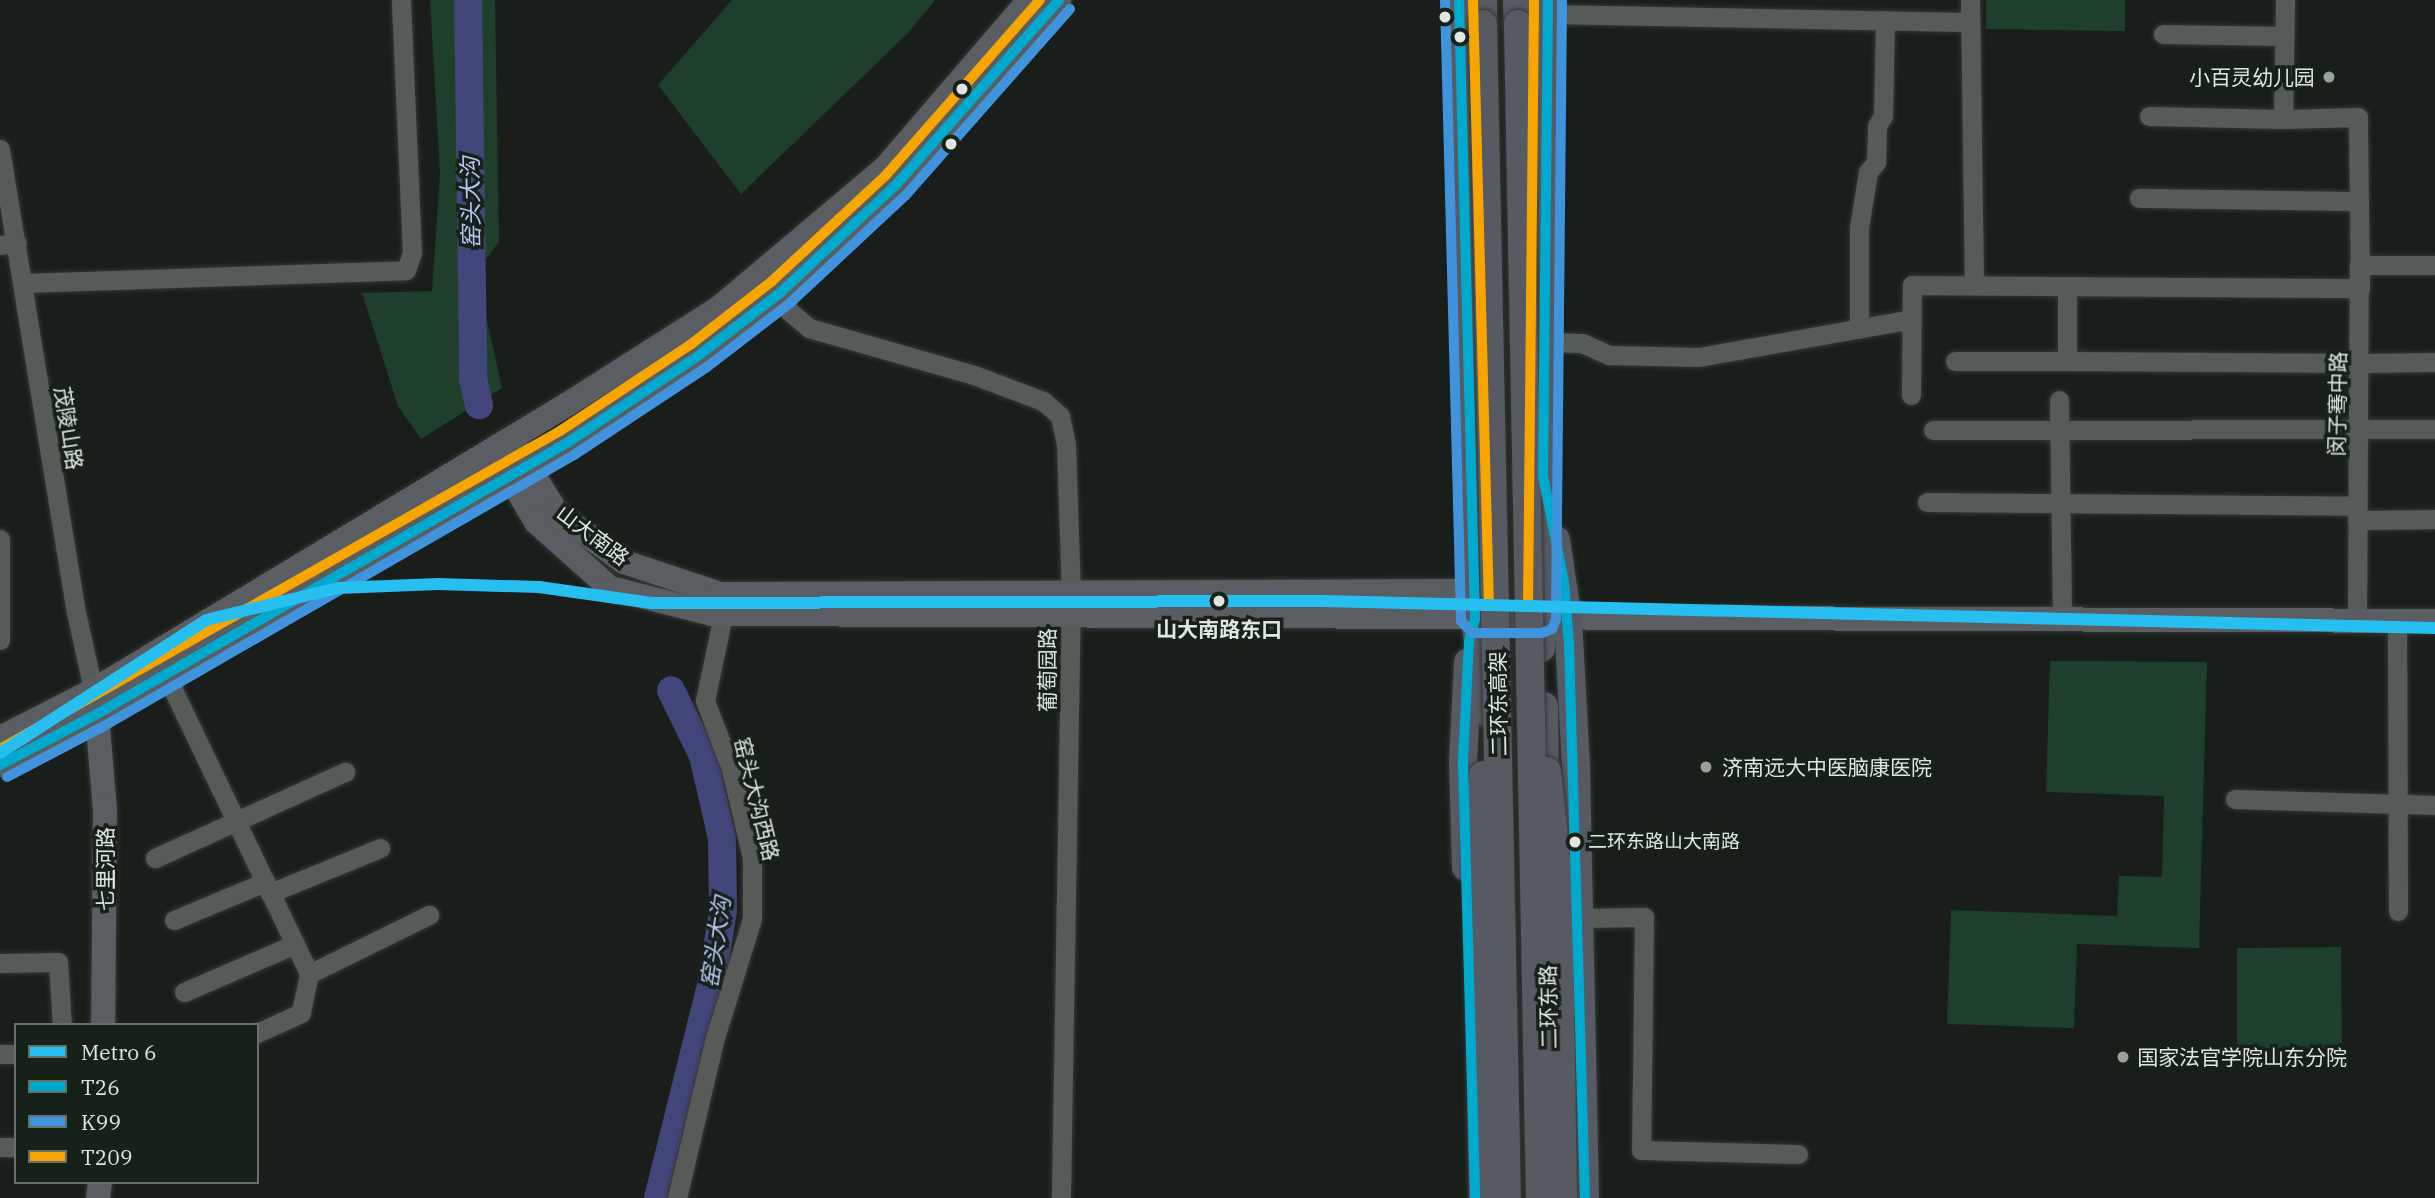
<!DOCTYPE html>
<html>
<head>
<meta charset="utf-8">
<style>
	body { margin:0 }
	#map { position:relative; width:2435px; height:1198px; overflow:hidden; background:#191e1b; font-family:"IBM Plex Serif","Noto Sans SC",serif }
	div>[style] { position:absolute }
	.green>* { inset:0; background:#1d3f2b }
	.river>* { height:28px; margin:-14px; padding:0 14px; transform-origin:14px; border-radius:14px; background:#43467a }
	.roads { filter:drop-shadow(0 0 2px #343835) drop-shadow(0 0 2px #343835) }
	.minor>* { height:19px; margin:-9.5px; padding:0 9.5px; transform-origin:9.5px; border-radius:9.5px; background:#575b58 }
	.major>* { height:24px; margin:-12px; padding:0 12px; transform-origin:12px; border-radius:12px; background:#5a5d61 }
	.highway>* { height:28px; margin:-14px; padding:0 14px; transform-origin:14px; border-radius:14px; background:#575a62 }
	.bridges { filter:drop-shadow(0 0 2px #343835) drop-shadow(0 0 2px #343835) }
	.highway-bridge>* { height:28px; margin:-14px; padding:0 14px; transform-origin:14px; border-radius:14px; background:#575a62 }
	.bus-1>* { height:10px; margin:-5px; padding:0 5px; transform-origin:5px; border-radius:5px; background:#00a9ce }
	.bus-2>* { height:10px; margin:-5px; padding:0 5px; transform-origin:5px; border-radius:5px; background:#4094de }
	.bus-3>* { height:10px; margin:-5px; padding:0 5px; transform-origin:5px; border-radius:5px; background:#f7a600 }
	.metro-1>* { height:12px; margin:-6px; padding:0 6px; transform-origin:6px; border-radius:6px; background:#26bff0 }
	.dots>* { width:19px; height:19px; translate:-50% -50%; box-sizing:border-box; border:4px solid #16211a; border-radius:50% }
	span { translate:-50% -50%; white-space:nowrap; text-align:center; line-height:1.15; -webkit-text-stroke:7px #16211a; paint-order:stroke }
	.bus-label { font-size:19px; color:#dfe6e1 }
	.left { translate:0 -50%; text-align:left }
	.poi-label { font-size:21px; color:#dfe6e1 }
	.right { translate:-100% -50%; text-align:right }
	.street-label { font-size:21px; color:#dfe6e1 }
	.stop-label { font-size:21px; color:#dfe6e1; font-weight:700 }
	.water-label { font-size:23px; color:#bdc3f7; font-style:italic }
	.legend { position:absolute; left:14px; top:1023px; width:245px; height:161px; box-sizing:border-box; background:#16211a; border:2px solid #66706a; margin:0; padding:9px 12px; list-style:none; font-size:21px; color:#dfe6e1 }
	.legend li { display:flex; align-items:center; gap:14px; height:35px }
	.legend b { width:35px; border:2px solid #66706a }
</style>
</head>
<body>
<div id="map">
	<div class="green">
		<div style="clip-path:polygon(430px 0,495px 0,499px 242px,476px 272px,502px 388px,421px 439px,398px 406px,362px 293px,432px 291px,440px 174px)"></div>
		<div style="clip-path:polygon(732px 0,935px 0,907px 34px,741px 194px,658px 85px)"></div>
		<div style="clip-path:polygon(1986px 0,2125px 0,2125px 31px,1986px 29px)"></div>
		<div style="clip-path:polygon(2050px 661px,2207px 662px,2199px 948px,2077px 944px,2074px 1028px,1947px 1024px,1951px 910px,2117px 916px,2119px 876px,2162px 877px,2164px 796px,2046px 792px)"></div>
		<div style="clip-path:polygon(2341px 947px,2342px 1048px,2237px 1049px,2237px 948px)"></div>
	</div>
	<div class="river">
		<div style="left:468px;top:0;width:379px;rotate:89.2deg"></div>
		<div style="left:473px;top:379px;width:27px;rotate:77deg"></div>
		<div style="left:658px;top:1198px;width:224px;rotate:-76deg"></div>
		<div style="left:712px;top:981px;width:72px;rotate:-81.2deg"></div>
		<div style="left:723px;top:910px;width:72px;rotate:-90.8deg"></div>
		<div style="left:722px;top:838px;width:84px;rotate:-103deg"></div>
		<div style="left:703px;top:756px;width:73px;rotate:-115.9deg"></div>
	</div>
	<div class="roads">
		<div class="minor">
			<div style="left:1970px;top:0;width:285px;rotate:89.2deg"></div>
			<div style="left:1548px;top:14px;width:422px;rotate:1.1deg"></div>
			<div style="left:2163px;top:34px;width:121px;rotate:0.9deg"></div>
			<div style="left:2149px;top:116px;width:134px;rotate:1.3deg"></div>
			<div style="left:0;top:149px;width:469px;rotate:80.7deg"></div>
			<div style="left:76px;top:612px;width:93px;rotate:77.6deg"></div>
			<div style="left:2139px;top:198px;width:220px;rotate:0.8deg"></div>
			<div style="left:0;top:245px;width:17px;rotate:-7deg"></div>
			<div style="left:24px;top:283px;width:382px;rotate:-1.9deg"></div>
			<div style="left:406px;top:270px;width:18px;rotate:-71deg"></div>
			<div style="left:412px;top:253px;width:253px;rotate:-92.5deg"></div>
			<div style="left:780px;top:293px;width:20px;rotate:63deg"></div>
			<div style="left:789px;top:311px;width:26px;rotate:40deg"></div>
			<div style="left:809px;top:328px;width:172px;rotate:15.9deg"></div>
			<div style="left:974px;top:375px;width:74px;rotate:20.6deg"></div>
			<div style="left:1043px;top:401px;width:23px;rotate:41deg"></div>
			<div style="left:1060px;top:416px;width:29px;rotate:78deg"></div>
			<div style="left:1066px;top:444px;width:148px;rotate:88.1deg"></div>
			<div style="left:1071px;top:592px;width:606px;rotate:90.95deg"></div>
			<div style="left:1859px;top:329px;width:101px;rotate:-90deg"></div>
			<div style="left:1859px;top:228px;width:57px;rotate:-80.9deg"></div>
			<div style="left:1868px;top:172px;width:13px;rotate:-51deg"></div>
			<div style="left:1876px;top:162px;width:36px;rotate:-88deg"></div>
			<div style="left:1877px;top:126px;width:12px;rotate:-59deg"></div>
			<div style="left:1883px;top:116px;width:96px;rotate:-88.8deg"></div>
			<div style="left:1542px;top:342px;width:40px;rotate:1.4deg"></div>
			<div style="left:1582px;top:343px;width:30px;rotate:24deg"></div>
			<div style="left:1609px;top:355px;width:90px;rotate:1.3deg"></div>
			<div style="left:1699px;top:357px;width:216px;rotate:-10.1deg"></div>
			<div style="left:1955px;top:361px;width:112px"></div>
			<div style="left:2067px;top:361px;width:75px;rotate:-90deg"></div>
			<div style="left:2067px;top:361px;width:300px;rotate:0.4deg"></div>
			<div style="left:2360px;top:363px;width:75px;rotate:-0.8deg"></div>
			<div style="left:1911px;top:395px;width:110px;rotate:-89.5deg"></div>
			<div style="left:1912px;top:285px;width:448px;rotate:0.4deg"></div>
			<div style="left:2360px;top:288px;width:171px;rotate:-90.7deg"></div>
			<div style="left:2358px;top:117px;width:75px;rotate:178.5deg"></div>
			<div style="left:2283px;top:119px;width:119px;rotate:-89deg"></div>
			<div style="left:2059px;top:400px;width:219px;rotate:89.2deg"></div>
			<div style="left:1933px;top:430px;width:502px;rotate:-0.11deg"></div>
			<div style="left:1927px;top:502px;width:430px;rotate:0.5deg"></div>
			<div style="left:2357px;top:520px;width:78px;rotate:-0.7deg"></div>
			<div style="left:0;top:539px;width:101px;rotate:90deg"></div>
			<div style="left:2357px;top:619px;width:354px;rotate:-89.7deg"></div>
			<div style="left:2359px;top:265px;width:76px"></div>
			<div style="left:2397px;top:620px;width:291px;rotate:89.8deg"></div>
			<div style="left:166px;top:675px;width:331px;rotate:64.4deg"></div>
			<div style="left:309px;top:974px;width:40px;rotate:102deg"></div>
			<div style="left:301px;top:1013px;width:48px;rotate:155.6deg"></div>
			<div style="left:2235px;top:799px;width:200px;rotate:1.7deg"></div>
			<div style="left:155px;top:858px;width:209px;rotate:-24.4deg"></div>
			<div style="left:1580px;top:918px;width:64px;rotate:-0.9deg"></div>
			<div style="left:1644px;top:917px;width:233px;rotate:90.7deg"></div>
			<div style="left:1641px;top:1150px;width:157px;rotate:1.5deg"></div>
			<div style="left:174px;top:920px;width:99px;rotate:-22.7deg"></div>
			<div style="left:265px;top:882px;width:12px;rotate:66deg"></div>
			<div style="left:270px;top:893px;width:119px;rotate:-22.2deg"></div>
			<div style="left:0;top:963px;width:58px;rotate:-1deg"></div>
			<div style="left:58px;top:962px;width:63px;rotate:86.4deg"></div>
			<div style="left:309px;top:974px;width:134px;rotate:-26.2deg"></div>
			<div style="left:184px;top:992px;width:121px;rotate:-23.4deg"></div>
			<div style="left:0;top:1054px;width:16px"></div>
			<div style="left:0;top:1147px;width:16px"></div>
			<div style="left:677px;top:1198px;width:161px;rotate:-76.7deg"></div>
			<div style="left:714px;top:1041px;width:128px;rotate:-72.7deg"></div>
			<div style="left:752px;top:919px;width:61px;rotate:-90deg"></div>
			<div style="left:752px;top:858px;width:95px;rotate:-103.4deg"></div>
			<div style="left:730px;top:766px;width:70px;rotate:-111deg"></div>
			<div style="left:705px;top:701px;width:88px;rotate:-78.2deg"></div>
		</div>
		<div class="major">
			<div style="left:493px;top:449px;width:85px;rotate:59.5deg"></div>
			<div style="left:536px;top:522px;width:99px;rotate:41.7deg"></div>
			<div style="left:610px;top:588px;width:105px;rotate:14.3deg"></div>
			<div style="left:712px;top:614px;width:1723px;rotate:0.23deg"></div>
			<div style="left:518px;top:450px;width:74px;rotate:58.2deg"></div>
			<div style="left:557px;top:513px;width:83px;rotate:36.2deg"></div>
			<div style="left:624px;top:562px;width:101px;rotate:18.4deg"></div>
			<div style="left:720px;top:594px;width:738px;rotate:-0.23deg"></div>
			<div style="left:1458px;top:591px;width:34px;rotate:14deg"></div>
			<div style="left:97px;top:714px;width:97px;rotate:85.3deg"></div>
			<div style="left:105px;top:811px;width:214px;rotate:90.5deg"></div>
			<div style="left:0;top:738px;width:106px;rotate:-27.1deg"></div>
			<div style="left:94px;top:690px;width:554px;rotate:-31.11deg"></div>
			<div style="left:568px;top:404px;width:180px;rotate:-32.5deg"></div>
			<div style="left:720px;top:307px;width:217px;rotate:-40.1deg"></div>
			<div style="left:886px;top:167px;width:220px;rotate:-49.4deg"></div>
			<div style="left:0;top:765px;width:110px;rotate:-27.7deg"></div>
			<div style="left:97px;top:714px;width:543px;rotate:-29.97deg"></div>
			<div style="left:567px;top:443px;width:157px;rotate:-33.6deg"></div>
			<div style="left:698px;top:356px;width:103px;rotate:-37.5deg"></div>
			<div style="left:780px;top:293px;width:158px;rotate:-43deg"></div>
			<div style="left:896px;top:185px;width:247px;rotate:-48.6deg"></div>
			<div style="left:98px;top:1198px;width:16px;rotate:-83deg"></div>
		</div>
		<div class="highway">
			<div style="left:1459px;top:0;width:619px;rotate:88.52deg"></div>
			<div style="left:1475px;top:619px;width:95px;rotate:82.1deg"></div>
			<div style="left:1483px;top:0;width:24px;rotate:90deg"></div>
			<div style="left:1517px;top:0;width:24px;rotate:88deg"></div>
			<div style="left:1556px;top:540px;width:80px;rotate:81.4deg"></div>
			<div style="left:1568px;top:619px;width:150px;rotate:86.9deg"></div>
			<div style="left:1576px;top:769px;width:429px;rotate:88.8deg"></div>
			<div style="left:1541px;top:648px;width:648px;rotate:-89.38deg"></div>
			<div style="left:1544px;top:706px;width:89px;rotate:89.4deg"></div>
			<div style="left:1466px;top:867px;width:105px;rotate:-91.6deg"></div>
			<div style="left:1463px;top:762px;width:100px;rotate:-87.1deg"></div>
		</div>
	</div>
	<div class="bridges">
		<div class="highway-bridge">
			<div style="left:1483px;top:24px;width:1174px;rotate:88.83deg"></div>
			<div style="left:1518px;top:24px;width:1174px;rotate:88.93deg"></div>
			<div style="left:1547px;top:771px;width:106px;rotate:84deg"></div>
			<div style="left:1558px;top:876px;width:322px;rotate:89.1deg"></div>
			<div style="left:1483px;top:1198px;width:349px;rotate:-91deg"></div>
			<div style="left:1477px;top:849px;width:74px;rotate:-85.4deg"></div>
		</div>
	</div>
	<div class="bus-1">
		<div style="left:1459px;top:0;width:619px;rotate:88.52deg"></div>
		<div style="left:1475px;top:619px;width:24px;rotate:105deg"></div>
		<div style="left:1469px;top:642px;width:120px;rotate:92.9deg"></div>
		<div style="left:1463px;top:762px;width:436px;rotate:88.4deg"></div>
		<div style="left:1548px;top:0;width:476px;rotate:90.6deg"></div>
		<div style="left:1543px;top:476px;width:108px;rotate:78.8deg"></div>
		<div style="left:1564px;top:582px;width:62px;rotate:85.4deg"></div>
		<div style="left:1569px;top:644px;width:554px;rotate:88.35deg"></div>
		<div style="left:0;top:765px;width:110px;rotate:-27.7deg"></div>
		<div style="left:97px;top:714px;width:543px;rotate:-29.97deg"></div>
		<div style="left:567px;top:443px;width:157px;rotate:-33.6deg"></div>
		<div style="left:698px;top:356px;width:103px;rotate:-37.5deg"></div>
		<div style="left:780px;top:293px;width:158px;rotate:-43deg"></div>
		<div style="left:896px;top:185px;width:247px;rotate:-48.6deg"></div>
	</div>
	<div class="bus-2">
		<div style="left:1445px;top:0;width:621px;rotate:88.52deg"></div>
		<div style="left:1461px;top:621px;width:16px;rotate:47deg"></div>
		<div style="left:1472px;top:633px;width:70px"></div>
		<div style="left:1542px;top:633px;width:11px;rotate:-22deg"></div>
		<div style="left:1552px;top:629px;width:11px;rotate:-68deg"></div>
		<div style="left:1556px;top:619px;width:619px;rotate:-89.44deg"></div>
		<div style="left:7px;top:777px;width:110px;rotate:-27.7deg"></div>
		<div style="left:104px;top:726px;width:543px;rotate:-29.97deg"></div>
		<div style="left:574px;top:455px;width:159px;rotate:-33.5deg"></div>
		<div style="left:707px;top:367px;width:105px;rotate:-37.6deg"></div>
		<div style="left:790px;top:303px;width:158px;rotate:-43deg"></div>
		<div style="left:906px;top:195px;width:248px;rotate:-48.6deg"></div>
	</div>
	<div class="bus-3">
		<div style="left:1473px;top:0;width:605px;rotate:88.49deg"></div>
		<div style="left:1489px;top:605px;width:39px"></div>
		<div style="left:1528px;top:605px;width:605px;rotate:-89.43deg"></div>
		<div style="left:0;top:749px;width:644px;rotate:-29.59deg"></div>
		<div style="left:560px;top:431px;width:156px;rotate:-33.5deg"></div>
		<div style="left:690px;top:345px;width:103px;rotate:-37.9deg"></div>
		<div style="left:771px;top:282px;width:157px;rotate:-42.9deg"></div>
		<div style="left:886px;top:175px;width:233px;rotate:-48.7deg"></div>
	</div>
	<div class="metro-1">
		<div style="left:0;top:753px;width:245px;rotate:-32.8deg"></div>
		<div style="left:206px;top:620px;width:136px;rotate:-13.6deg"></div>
		<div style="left:338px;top:588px;width:100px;rotate:-2.3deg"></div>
		<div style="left:438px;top:584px;width:101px;rotate:1.7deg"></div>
		<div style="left:539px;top:587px;width:114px;rotate:8.1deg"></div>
		<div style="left:652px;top:603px;width:671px;rotate:-0.17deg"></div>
		<div style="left:1323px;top:601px;width:1112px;rotate:1.39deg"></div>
	</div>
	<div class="dots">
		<div style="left:1445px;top:17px;background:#dfe6e1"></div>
		<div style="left:1460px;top:37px;background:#dfe6e1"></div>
		<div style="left:2329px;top:77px;background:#9aa09c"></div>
		<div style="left:962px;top:89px;background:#dfe6e1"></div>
		<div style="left:951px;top:144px;background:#dfe6e1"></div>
		<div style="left:1219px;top:601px;background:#dfe6e1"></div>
		<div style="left:1706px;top:767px;background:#9aa09c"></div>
		<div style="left:1575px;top:842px;background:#dfe6e1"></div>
		<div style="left:2123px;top:1057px;background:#9aa09c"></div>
	</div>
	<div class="bus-label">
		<span class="left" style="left:1588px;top:842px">二环东路山大南路</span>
	</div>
	<div class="poi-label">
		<span class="right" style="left:2315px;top:77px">小百灵幼儿园</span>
		<span class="left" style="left:1722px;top:767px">济南远大中医脑康医院</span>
		<span class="left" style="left:2137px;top:1057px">国家法官学院山东分院</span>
	</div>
	<div class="street-label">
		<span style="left:2337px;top:404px;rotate:-89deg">闵子骞中路</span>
		<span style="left:69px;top:428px;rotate:81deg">茂陵山路</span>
		<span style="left:593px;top:535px;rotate:37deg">山大南路</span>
		<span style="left:1047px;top:670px;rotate:-90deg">葡萄园路</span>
		<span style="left:1498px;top:704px;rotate:-91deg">二环东高架</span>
		<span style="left:757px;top:799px;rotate:76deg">窑头大沟西路</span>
		<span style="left:105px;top:869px;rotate:-90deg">七里河路</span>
		<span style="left:1548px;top:1007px;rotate:-91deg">二环东路</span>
	</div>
	<div class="stop-label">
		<span style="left:1219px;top:629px">山大南路东口</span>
	</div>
	<div class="water-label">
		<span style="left:470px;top:203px;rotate:-91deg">窑头大沟</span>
		<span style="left:715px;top:942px;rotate:-82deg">窑头大沟</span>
	</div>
	<ul class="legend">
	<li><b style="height:9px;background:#26bff0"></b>Metro 6</li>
	<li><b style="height:9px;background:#00a9ce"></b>T26</li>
	<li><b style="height:9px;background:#4094de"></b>K99</li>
	<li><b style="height:9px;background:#f7a600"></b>T209</li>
	</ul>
</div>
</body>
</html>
